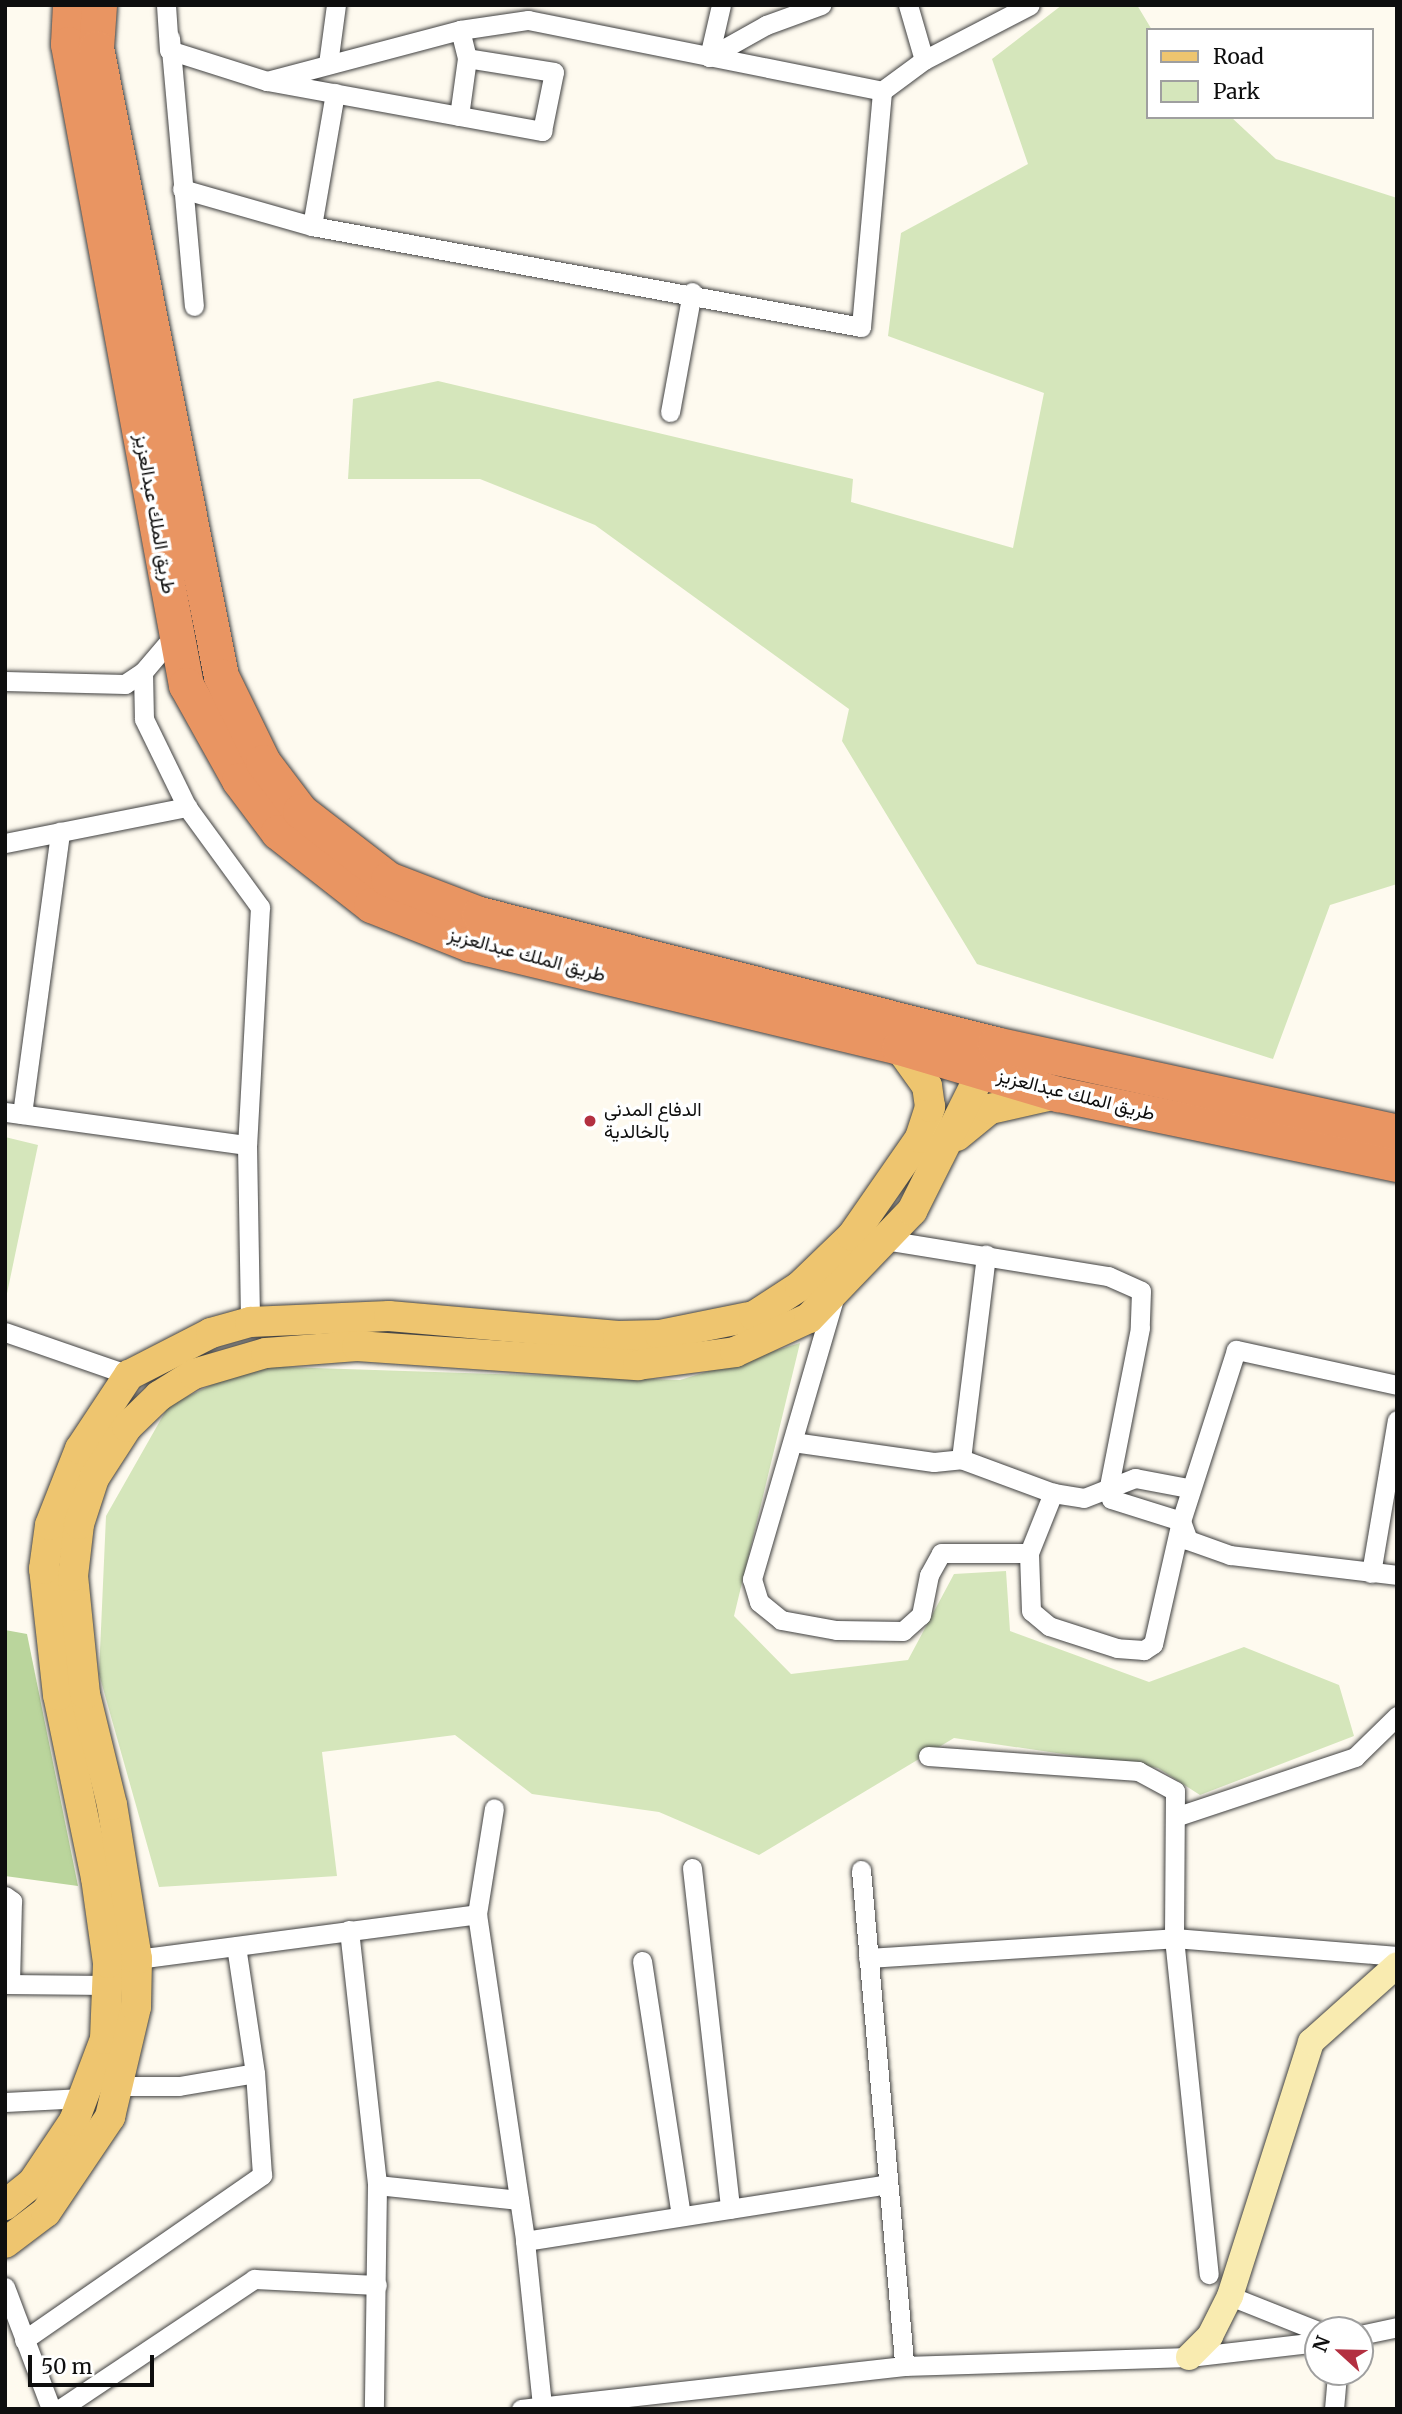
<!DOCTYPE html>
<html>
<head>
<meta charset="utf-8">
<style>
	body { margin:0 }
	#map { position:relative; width:1402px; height:2414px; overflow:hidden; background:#fefaef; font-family:Merriweather,Vazirmatn,serif }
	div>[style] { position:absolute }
	.green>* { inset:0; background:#d5e6bb }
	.forest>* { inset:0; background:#bad59c }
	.roads { filter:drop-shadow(0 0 2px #414141) drop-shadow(0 0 2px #414141) }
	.street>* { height:19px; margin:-9.5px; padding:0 9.5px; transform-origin:9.5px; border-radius:9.5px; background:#fff }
	.secondary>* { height:26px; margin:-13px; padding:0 13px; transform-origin:13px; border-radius:13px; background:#f9ebb0 }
	.primary>* { height:30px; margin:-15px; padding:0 15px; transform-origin:15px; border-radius:15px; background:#eec56f }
	.highway>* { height:35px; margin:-17.5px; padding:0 17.5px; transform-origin:17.5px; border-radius:17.5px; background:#e99562 }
	.dots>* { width:19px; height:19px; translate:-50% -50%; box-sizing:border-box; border:4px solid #fff; border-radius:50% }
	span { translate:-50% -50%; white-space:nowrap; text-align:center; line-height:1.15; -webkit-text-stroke:7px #fff; paint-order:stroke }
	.street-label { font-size:19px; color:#0e0e0e }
	.poi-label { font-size:19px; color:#0e0e0e }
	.left { translate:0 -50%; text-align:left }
	.frame { position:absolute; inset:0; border:7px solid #0e0e0e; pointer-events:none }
	.legend { position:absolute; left:1146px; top:28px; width:228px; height:91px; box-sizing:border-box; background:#fff; border:2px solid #9f9f9f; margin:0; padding:9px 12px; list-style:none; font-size:21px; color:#0e0e0e }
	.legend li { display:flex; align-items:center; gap:14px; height:35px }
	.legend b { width:35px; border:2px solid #9f9f9f }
	.north { position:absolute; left:1304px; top:2316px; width:70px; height:70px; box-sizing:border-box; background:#fff; border:2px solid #9f9f9f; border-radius:50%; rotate:292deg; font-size:19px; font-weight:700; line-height:28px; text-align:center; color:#0e0e0e }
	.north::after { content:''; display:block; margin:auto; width:24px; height:32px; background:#b33041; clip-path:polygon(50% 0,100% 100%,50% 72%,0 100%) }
	.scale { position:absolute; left:28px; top:2355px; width:126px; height:32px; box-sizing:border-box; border:4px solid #0e0e0e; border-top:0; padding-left:9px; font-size:21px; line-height:24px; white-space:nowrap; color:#0e0e0e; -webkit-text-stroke:5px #fff; paint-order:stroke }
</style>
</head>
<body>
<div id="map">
	<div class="green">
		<div style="clip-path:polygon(1062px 5px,1137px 5px,1152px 30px,1148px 117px,1231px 117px,1276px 159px,1397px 198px,1397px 884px,1330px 905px,1273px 1059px,977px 964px,842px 741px,849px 709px,595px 525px,480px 479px,348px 479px,353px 399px,438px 381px,853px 479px,851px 502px,1013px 548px,1044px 393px,888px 336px,901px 233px,1028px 164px,992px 59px)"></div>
		<div style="clip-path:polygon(5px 1137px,38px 1145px,5px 1303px)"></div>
		<div style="clip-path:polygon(800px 1343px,734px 1616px,791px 1674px,908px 1660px,954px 1574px,1006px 1571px,1010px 1631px,1149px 1682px,1244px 1647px,1339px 1685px,1354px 1736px,1200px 1795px,1158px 1768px,954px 1738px,759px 1855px,659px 1812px,532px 1794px,455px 1735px,322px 1752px,337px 1876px,159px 1887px,99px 1674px,106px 1516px,169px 1405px,252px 1366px,680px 1380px)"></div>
	</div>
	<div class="forest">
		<div style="clip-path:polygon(5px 1630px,27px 1634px,78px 1886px,5px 1876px)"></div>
	</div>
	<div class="roads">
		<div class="street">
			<div style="left:166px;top:5px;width:45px;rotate:86.2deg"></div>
			<div style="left:169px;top:50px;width:103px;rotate:17.6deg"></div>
			<div style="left:267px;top:81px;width:280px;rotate:10.3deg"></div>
			<div style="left:542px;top:131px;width:60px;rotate:-78.5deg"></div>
			<div style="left:554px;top:72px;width:88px;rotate:-170.9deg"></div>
			<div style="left:908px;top:5px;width:57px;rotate:73.8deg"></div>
			<div style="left:170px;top:38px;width:269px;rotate:84.9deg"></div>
			<div style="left:709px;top:57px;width:65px;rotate:-29.3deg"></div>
			<div style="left:766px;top:25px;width:59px;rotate:-20deg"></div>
			<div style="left:709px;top:57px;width:53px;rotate:-77deg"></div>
			<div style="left:328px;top:64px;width:60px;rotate:-82.3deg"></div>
			<div style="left:267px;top:81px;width:200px;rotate:-14.8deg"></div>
			<div style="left:460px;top:30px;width:69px;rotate:-8.4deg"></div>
			<div style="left:528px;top:20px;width:361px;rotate:11.3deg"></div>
			<div style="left:882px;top:91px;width:52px;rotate:-36.4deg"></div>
			<div style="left:924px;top:60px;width:119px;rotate:-27.4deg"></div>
			<div style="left:459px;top:116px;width:59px;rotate:-82.1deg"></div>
			<div style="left:467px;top:58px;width:29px;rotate:-104deg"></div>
			<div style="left:182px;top:189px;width:135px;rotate:15.9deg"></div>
			<div style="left:312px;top:226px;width:558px;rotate:10.42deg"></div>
			<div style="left:861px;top:327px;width:237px;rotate:-84.9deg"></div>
			<div style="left:312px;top:226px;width:135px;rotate:-80.2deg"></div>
			<div style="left:670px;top:412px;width:122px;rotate:-79.6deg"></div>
			<div style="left:143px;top:672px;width:52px;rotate:-49.6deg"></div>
			<div style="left:5px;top:681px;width:120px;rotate:1.4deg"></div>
			<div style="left:125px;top:684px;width:22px;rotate:-34deg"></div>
			<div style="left:143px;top:672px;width:47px;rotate:88.8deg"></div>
			<div style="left:144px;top:719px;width:98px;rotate:64deg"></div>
			<div style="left:187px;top:807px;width:124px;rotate:53.9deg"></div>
			<div style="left:260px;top:907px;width:238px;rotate:93.1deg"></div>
			<div style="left:247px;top:1145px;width:177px;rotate:89deg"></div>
			<div style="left:5px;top:843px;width:186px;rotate:-11.2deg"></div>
			<div style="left:5px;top:1112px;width:244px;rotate:7.8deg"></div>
			<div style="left:22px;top:1114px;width:285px;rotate:-82.3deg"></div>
			<div style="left:885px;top:1240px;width:226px;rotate:9.2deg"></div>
			<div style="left:1108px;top:1276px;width:36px;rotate:24deg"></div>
			<div style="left:1141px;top:1291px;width:37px;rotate:92deg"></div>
			<div style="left:1140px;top:1328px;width:161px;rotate:101.1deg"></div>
			<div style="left:1109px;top:1486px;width:13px;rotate:81deg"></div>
			<div style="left:1111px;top:1499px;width:73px;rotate:17.4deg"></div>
			<div style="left:1181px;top:1521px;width:126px;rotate:102.8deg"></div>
			<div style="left:1153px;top:1644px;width:11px;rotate:146deg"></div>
			<div style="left:1144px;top:1650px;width:27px;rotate:-176deg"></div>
			<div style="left:1117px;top:1648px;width:71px;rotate:-162.1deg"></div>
			<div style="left:1049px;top:1626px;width:23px;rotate:-140deg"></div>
			<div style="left:1031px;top:1611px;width:58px;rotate:-92deg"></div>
			<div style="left:835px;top:1295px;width:296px;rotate:106.3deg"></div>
			<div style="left:752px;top:1579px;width:24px;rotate:73deg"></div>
			<div style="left:759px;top:1602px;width:28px;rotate:39deg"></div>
			<div style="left:781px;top:1620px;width:56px;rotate:10.3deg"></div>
			<div style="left:836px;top:1630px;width:67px;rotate:0.9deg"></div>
			<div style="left:903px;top:1631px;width:24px;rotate:-42deg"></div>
			<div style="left:921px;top:1615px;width:41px;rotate:-78.7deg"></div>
			<div style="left:929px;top:1575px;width:25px;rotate:-61deg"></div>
			<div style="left:941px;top:1553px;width:88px"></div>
			<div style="left:1029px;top:1553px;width:65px;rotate:-68.2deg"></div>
			<div style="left:5px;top:1332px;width:131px;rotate:19.1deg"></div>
			<div style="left:1397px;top:1385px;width:165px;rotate:-167.7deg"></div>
			<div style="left:1236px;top:1350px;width:180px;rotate:107.8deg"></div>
			<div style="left:1181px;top:1521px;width:20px;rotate:70deg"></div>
			<div style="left:1188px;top:1540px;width:45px;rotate:19.7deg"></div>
			<div style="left:1230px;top:1555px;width:168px;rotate:6.8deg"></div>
			<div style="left:793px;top:1442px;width:142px;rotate:8.1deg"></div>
			<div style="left:934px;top:1462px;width:27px;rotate:-6deg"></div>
			<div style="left:961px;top:1459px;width:98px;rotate:20.3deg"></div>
			<div style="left:1053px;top:1493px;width:31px;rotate:9deg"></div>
			<div style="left:1084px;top:1498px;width:55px;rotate:-21.4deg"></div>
			<div style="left:1135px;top:1478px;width:54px;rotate:10.7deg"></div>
			<div style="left:961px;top:1459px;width:206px;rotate:-83deg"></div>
			<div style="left:1371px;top:1573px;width:155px;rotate:-80.4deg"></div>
			<div style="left:928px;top:1756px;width:211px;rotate:4.1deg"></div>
			<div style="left:1138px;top:1771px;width:42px;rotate:28.4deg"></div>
			<div style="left:1175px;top:1791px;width:147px;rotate:90.4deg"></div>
			<div style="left:1174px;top:1938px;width:338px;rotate:84.1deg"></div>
			<div style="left:1175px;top:1817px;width:190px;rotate:-18.4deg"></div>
			<div style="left:1355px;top:1757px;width:59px;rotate:-44.3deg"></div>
			<div style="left:692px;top:1868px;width:343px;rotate:83.6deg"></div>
			<div style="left:861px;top:1870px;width:498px;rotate:85deg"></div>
			<div style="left:5px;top:1896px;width:9px;rotate:36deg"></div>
			<div style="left:12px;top:1901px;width:83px;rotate:91.4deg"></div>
			<div style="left:477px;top:1914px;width:107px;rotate:-80.9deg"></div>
			<div style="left:349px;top:1930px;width:257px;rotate:83.7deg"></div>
			<div style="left:377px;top:2185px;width:224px;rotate:90.8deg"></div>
			<div style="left:868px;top:1958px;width:307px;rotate:-3.7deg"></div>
			<div style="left:1174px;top:1938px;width:224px;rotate:4.6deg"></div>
			<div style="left:137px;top:1959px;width:343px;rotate:-7.5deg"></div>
			<div style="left:477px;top:1914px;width:331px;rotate:81.6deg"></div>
			<div style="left:525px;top:2241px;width:165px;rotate:84.1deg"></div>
			<div style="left:642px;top:1961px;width:258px;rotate:81.3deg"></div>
			<div style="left:5px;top:1984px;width:102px;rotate:0.6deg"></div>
			<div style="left:120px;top:2086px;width:59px"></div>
			<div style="left:179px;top:2086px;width:77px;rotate:-9.7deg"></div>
			<div style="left:5px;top:2102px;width:78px;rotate:-2.9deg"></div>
			<div style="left:377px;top:2185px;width:143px;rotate:6deg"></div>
			<div style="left:525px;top:2241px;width:367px;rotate:-8.9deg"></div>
			<div style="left:5px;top:2287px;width:130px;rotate:69.3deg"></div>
			<div style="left:1230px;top:2296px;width:95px;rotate:21.7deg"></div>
			<div style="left:1360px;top:2335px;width:38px;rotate:-12deg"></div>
			<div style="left:24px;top:2340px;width:290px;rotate:-34.7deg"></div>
			<div style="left:262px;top:2175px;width:102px;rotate:-93.9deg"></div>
			<div style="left:255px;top:2073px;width:128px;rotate:-98.5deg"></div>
			<div style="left:60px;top:2409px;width:234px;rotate:-33.8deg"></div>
			<div style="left:254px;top:2279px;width:123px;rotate:2.8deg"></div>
			<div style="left:521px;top:2409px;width:385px;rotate:-6.4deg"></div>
			<div style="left:904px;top:2366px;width:285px;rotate:-1.8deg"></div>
			<div style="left:1189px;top:2357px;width:130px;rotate:-6.6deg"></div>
			<div style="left:1334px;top:2409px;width:37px;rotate:-85deg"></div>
		</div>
		<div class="secondary">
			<div style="left:1189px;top:2357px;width:30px;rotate:-45deg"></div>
			<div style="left:1210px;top:2336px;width:45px;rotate:-63.4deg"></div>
			<div style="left:1230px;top:2296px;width:267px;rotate:-72.3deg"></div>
			<div style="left:1311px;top:2042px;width:115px;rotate:-41.8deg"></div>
		</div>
		<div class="primary">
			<div style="left:957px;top:1136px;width:43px;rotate:-39.3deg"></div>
			<div style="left:990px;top:1109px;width:69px;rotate:-12.6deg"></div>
			<div style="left:5px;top:2205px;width:36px;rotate:-39deg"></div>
			<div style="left:33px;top:2182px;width:73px;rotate:-56.1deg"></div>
			<div style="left:74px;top:2121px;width:88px;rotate:-69.3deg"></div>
			<div style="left:105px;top:2039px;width:76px;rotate:-87.7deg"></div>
			<div style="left:108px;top:1963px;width:86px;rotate:-98deg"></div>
			<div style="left:96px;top:1878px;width:187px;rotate:-101.7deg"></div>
			<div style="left:58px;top:1695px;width:127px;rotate:-96.3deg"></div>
			<div style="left:44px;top:1569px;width:44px;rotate:-82.2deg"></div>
			<div style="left:50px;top:1525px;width:82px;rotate:-68.5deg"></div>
			<div style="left:80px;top:1449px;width:89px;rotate:-56.5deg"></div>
			<div style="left:129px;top:1375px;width:92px;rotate:-27.1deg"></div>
			<div style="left:211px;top:1333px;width:41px;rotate:-15.8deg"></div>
			<div style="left:250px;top:1322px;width:139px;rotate:-2.5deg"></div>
			<div style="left:389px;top:1316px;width:230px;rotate:5deg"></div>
			<div style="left:618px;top:1336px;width:42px;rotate:-1.4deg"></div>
			<div style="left:660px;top:1335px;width:96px;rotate:-11.4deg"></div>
			<div style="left:754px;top:1316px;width:55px;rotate:-33.1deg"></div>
			<div style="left:800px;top:1286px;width:72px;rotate:-43.9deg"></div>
			<div style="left:852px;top:1236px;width:119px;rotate:-55.2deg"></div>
			<div style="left:920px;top:1138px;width:33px;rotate:-72deg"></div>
			<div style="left:930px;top:1107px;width:21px;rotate:-98deg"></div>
			<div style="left:927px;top:1086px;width:48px;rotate:-125.7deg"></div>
			<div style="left:5px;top:2243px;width:51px;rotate:-37.1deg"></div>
			<div style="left:46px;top:2212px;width:115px;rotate:-56deg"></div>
			<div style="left:110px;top:2117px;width:113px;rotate:-76.7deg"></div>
			<div style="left:136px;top:2007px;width:48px;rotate:-88.8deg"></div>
			<div style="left:137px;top:1959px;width:156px;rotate:-99.2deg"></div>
			<div style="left:112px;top:1805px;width:114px;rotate:-103.7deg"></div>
			<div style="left:85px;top:1694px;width:119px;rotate:-95.8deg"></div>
			<div style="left:73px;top:1576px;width:52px;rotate:-83.4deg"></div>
			<div style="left:79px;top:1524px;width:48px;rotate:-71.9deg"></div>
			<div style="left:94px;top:1478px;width:61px;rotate:-57.1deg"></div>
			<div style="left:127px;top:1427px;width:45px;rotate:-44.1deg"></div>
			<div style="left:159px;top:1396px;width:41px;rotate:-32.2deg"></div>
			<div style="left:194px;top:1374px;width:75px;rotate:-16.3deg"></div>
			<div style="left:266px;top:1353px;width:91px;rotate:-4.4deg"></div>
			<div style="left:357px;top:1346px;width:282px;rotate:3.9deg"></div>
			<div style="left:638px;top:1365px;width:98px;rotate:-7.6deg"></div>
			<div style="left:735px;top:1352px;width:81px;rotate:-24.7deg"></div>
			<div style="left:809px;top:1318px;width:149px;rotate:-46.1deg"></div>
			<div style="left:912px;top:1211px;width:179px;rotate:-63.4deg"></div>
		</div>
		<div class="highway">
			<div style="left:70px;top:5px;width:39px;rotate:93deg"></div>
			<div style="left:68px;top:44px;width:652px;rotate:79.57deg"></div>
			<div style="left:186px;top:685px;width:109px;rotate:60.8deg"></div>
			<div style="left:239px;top:780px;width:65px;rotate:53.1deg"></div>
			<div style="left:278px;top:832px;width:118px;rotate:38.1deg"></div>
			<div style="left:371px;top:905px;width:106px;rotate:21.5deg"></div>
			<div style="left:470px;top:944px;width:441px;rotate:13.5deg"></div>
			<div style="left:899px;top:1047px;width:166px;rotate:16.5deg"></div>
			<div style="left:1058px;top:1094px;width:346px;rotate:11.7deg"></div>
			<div style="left:99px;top:5px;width:43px;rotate:94deg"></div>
			<div style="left:96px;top:48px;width:640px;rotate:78.74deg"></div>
			<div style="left:221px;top:676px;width:96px;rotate:64deg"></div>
			<div style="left:263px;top:762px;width:61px;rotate:52.9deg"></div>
			<div style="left:300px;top:811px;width:111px;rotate:37.7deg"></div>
			<div style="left:388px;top:879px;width:97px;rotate:21deg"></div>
			<div style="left:479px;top:914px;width:532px;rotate:14.14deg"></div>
			<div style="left:995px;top:1044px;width:412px;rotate:12.3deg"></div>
		</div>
	</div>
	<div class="dots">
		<div style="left:590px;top:1121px;background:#b33041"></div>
	</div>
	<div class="street-label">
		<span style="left:155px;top:514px;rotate:80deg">طريق الملك عبدالعزيز</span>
		<span style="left:527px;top:955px;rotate:15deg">طريق الملك عبدالعزيز</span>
		<span style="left:1076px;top:1095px;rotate:14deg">طريق الملك عبدالعزيز</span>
	</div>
	<div class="poi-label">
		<span class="left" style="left:604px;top:1121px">الدفاع المدني<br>بالخالدية</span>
	</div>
	<div class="frame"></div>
	<ul class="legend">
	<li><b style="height:9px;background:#eec56f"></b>Road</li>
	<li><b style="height:19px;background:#d5e6bb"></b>Park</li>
	</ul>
	<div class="north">N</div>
	<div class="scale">50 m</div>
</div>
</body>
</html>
